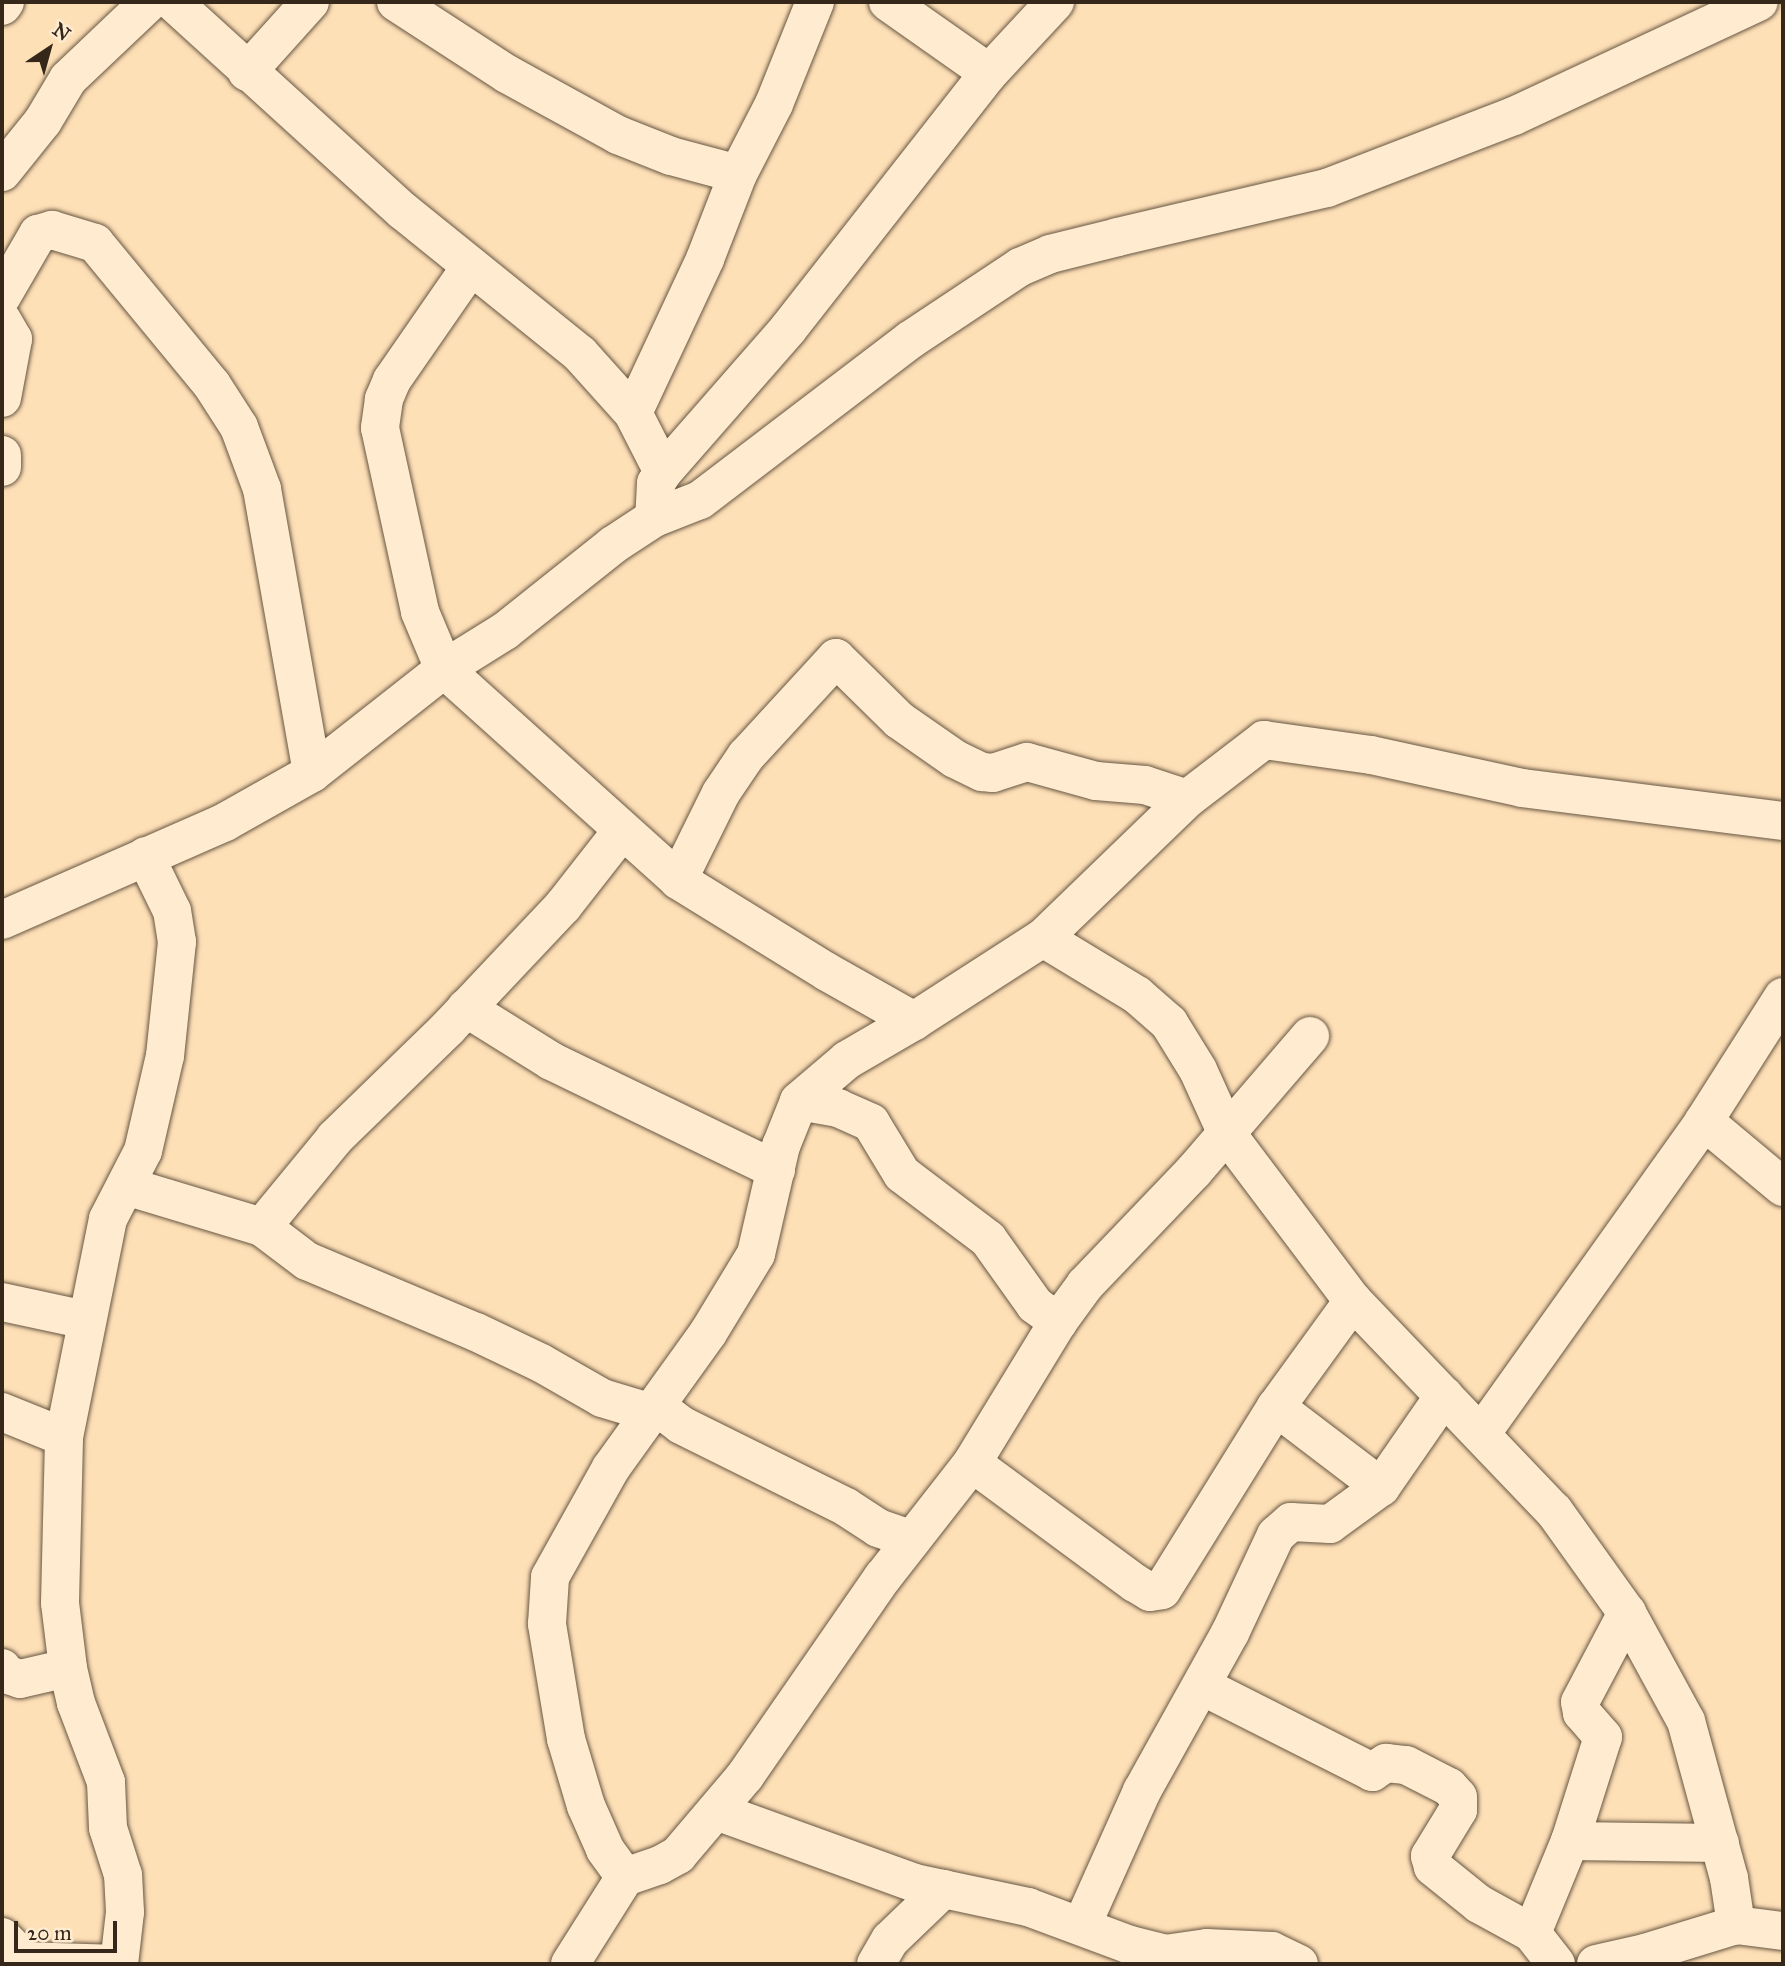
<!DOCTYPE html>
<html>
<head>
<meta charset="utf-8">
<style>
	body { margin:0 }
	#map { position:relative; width:1785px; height:1966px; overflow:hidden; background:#fee0b7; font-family:"IM FELL Great Primer",serif }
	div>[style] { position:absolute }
	.roads { filter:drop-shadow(0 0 2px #675642) drop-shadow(0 0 2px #675642) }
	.minor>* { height:38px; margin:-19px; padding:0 19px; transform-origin:19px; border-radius:19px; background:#feebd0 }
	span { translate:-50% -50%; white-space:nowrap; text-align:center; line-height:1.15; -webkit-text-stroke:7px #feebd0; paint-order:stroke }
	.frame { position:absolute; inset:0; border:4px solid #35281b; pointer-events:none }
	.north { position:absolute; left:14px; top:14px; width:70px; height:70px; -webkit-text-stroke:5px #feebd0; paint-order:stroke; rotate:36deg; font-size:19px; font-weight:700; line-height:28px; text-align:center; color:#35281b }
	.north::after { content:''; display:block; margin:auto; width:24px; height:32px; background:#35281b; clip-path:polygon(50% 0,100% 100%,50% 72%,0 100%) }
	.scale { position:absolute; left:14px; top:1921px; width:103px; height:32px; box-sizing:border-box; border:4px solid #35281b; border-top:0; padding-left:9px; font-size:21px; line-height:24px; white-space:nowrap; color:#35281b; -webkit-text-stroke:5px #feebd0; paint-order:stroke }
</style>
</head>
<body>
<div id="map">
	<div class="roads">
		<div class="minor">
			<div style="left:173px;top:2px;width:311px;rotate:42.3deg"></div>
			<div style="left:403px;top:211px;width:228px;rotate:38.9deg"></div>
			<div style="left:580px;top:354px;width:79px;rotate:48.1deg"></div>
			<div style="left:633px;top:413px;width:66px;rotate:63deg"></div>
			<div style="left:663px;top:472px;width:13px;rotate:122deg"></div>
			<div style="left:656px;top:483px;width:35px;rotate:93deg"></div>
			<div style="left:396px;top:2px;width:132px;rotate:33deg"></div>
			<div style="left:507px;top:74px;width:127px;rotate:28.8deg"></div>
			<div style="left:618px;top:135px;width:57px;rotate:21.6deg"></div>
			<div style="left:671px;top:156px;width:69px;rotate:15deg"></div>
			<div style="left:888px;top:2px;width:123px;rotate:35.1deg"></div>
			<div style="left:2px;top:6px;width:5px;rotate:-53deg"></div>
			<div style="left:247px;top:72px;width:94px;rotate:-48deg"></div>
			<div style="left:2px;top:172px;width:65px;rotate:-51.2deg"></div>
			<div style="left:43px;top:121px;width:49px;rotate:-59.2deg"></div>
			<div style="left:68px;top:79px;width:112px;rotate:-43.5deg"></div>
			<div style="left:471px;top:266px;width:139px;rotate:124.7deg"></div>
			<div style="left:392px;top:380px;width:21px;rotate:113deg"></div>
			<div style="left:384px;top:399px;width:29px;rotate:98deg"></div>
			<div style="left:380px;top:428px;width:188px;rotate:77.7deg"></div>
			<div style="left:420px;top:612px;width:62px;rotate:67.2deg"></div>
			<div style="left:444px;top:669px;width:315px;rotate:42deg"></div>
			<div style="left:678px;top:880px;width:175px;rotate:31.7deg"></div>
			<div style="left:827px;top:972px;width:100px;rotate:29.4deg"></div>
			<div style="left:2px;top:296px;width:72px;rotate:-59.9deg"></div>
			<div style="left:38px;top:234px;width:15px;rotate:-16deg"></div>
			<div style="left:52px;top:230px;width:45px;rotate:16.8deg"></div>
			<div style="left:95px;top:243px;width:184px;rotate:50.5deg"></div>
			<div style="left:212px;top:385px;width:50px;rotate:57.3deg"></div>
			<div style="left:239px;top:427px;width:66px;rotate:69.6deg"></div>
			<div style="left:262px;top:489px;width:288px;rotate:80deg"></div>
			<div style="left:2px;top:320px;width:22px;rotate:60deg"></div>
			<div style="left:13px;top:339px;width:60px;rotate:100.6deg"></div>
			<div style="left:633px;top:413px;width:170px;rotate:-64.9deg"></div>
			<div style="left:705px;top:259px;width:91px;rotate:-68.8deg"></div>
			<div style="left:738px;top:174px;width:79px;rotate:-62.8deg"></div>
			<div style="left:774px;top:104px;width:110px;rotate:-68.1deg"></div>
			<div style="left:2px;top:455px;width:12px;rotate:90deg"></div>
			<div style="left:663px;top:472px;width:190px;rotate:-48.8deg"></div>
			<div style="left:788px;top:329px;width:325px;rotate:-51.9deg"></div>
			<div style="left:989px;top:73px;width:97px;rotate:-47.1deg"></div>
			<div style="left:678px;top:880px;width:97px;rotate:-63.7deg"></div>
			<div style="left:721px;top:793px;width:45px;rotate:-56deg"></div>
			<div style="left:746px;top:756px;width:133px;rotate:-47.4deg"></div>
			<div style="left:836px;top:658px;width:88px;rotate:44.5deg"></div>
			<div style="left:899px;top:720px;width:68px;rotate:34.9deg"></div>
			<div style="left:955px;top:759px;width:30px;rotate:26deg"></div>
			<div style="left:982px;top:772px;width:11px;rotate:5deg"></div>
			<div style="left:993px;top:773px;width:36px;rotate:-18deg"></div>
			<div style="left:1027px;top:762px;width:72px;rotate:15.4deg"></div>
			<div style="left:1096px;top:781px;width:49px;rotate:4.7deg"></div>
			<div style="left:1145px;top:785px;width:44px;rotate:18.4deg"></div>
			<div style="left:2px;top:920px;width:244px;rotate:-23.7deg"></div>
			<div style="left:225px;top:822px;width:100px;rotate:-29.4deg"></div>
			<div style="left:312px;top:773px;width:168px;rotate:-38.2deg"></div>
			<div style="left:444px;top:669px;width:72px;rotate:-31.9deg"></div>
			<div style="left:505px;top:631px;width:138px;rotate:-38.5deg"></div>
			<div style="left:613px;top:545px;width:49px;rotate:-33.4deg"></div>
			<div style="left:654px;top:518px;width:49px;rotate:-21.4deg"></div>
			<div style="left:700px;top:500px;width:264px;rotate:-37.3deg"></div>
			<div style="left:910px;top:340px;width:132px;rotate:-33.6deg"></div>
			<div style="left:1020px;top:267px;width:33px;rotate:-23deg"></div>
			<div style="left:1050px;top:254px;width:70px;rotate:-14deg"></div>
			<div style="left:1118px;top:237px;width:215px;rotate:-13.2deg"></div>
			<div style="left:1327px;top:188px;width:200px;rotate:-21.1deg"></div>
			<div style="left:1514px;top:116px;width:270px;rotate:-25deg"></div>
			<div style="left:1043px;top:938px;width:110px;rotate:31.2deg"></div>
			<div style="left:1137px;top:995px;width:43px;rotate:41.2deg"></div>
			<div style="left:1169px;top:1023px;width:55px;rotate:58.3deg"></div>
			<div style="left:1198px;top:1070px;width:70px;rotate:65.6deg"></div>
			<div style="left:1227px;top:1134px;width:209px;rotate:53deg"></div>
			<div style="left:1353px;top:1301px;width:291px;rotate:46.3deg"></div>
			<div style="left:1554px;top:1511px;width:125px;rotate:54.4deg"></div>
			<div style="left:1627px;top:1613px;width:123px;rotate:61.4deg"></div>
			<div style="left:1686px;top:1721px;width:163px;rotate:74.7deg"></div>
			<div style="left:1729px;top:1878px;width:48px;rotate:81.5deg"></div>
			<div style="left:466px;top:1008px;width:100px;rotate:31.9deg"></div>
			<div style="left:551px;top:1061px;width:250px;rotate:25.8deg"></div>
			<div style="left:799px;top:1101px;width:40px;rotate:10deg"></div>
			<div style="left:838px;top:1108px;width:36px;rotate:24deg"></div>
			<div style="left:871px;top:1123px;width:60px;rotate:58.7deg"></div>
			<div style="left:902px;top:1174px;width:108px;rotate:37.1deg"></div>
			<div style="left:988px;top:1239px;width:81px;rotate:54.5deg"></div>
			<div style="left:1035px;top:1305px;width:29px;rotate:36deg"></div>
			<div style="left:1704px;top:1121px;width:103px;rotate:39.9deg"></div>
			<div style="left:126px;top:1186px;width:142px;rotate:16.8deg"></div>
			<div style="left:262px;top:1227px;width:56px;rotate:37.1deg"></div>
			<div style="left:307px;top:1261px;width:183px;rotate:22.8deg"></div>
			<div style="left:476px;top:1332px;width:72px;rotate:25.5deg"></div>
			<div style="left:541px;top:1363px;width:70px;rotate:29.8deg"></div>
			<div style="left:602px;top:1398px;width:52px;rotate:16.7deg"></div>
			<div style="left:262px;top:1227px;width:115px;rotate:-50.6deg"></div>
			<div style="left:335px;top:1138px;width:158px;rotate:-44.2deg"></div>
			<div style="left:448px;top:1028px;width:168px;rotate:-46.7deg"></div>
			<div style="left:563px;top:906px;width:94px;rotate:-51.9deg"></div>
			<div style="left:2px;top:1302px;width:86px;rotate:12.1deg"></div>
			<div style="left:656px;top:1406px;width:31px;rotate:37deg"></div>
			<div style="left:681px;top:1425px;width:184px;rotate:26.4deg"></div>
			<div style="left:846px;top:1507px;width:38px;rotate:33deg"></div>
			<div style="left:878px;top:1528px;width:36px;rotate:19deg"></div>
			<div style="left:1276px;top:1407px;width:132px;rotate:37.3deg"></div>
			<div style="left:2px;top:1412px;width:67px;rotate:22deg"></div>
			<div style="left:1481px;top:1434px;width:384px;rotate:-54.5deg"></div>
			<div style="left:1704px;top:1121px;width:147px;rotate:-57.5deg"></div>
			<div style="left:972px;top:1463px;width:202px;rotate:36.4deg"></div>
			<div style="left:1135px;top:1583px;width:17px;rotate:31deg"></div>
			<div style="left:1150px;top:1592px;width:12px;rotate:-9deg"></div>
			<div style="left:1162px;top:1590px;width:216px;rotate:-58.1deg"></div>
			<div style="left:1276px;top:1407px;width:131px;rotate:-54deg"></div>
			<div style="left:2px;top:1668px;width:7px;rotate:63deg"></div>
			<div style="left:5px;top:1674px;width:16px;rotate:18deg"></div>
			<div style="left:20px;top:1679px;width:49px;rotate:-12.9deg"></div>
			<div style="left:1202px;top:1686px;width:191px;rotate:26.8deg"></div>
			<div style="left:1372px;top:1772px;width:17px;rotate:-33deg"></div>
			<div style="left:1386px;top:1763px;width:20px;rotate:6deg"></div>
			<div style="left:1406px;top:1765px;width:48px;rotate:27.1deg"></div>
			<div style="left:1449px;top:1787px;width:13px;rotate:48deg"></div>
			<div style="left:1458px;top:1797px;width:13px;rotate:90deg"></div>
			<div style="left:1458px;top:1810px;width:54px;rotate:121.3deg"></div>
			<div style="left:1430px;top:1856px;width:11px;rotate:75deg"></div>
			<div style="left:1433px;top:1867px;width:59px;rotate:38.8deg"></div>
			<div style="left:1479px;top:1904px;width:60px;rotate:28.7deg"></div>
			<div style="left:716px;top:1811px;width:212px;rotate:19.9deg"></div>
			<div style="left:915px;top:1883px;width:116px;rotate:12deg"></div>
			<div style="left:1028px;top:1907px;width:109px;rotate:20.4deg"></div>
			<div style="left:1130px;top:1945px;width:36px;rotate:14deg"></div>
			<div style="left:1165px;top:1954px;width:42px;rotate:-8.1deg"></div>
			<div style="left:1207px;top:1948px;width:65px;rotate:2.6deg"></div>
			<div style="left:1272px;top:1951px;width:30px;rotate:26deg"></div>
			<div style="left:1570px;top:1841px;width:150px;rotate:0.8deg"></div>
			<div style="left:625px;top:1877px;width:37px;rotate:-19deg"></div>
			<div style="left:660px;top:1865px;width:21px;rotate:-29deg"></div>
			<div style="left:678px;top:1855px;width:104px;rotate:-49.7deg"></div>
			<div style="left:745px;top:1776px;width:242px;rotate:-55.3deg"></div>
			<div style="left:883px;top:1577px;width:145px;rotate:-52deg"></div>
			<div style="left:972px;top:1463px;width:165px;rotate:-58.6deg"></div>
			<div style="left:1058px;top:1322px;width:46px;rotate:-53.9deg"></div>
			<div style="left:1085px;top:1285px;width:158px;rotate:-46.3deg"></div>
			<div style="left:1194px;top:1171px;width:178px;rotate:-49.3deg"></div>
			<div style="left:1082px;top:1925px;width:147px;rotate:-65.9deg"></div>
			<div style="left:1142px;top:1791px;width:181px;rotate:-60.9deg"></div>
			<div style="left:1230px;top:1633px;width:108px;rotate:-64.9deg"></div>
			<div style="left:1276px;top:1535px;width:20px;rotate:-41deg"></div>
			<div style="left:1291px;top:1522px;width:39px;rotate:3deg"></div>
			<div style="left:1330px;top:1524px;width:63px;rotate:-36deg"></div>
			<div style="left:1381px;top:1487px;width:111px;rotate:-55.3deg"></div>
			<div style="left:2px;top:1937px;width:24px;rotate:45deg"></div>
			<div style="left:19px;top:1954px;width:10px;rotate:84deg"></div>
			<div style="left:21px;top:1961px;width:98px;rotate:1.8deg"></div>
			<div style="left:119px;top:1964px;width:52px;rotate:-83.4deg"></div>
			<div style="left:125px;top:1912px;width:37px;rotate:-93deg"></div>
			<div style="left:123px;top:1875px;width:49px;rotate:-107.7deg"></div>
			<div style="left:108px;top:1828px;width:46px;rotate:-92.5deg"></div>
			<div style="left:106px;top:1782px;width:85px;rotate:-110.8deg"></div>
			<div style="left:76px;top:1703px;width:36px;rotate:-103deg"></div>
			<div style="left:68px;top:1668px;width:65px;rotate:-97deg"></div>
			<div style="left:60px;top:1603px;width:166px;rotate:-88.6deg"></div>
			<div style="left:64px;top:1437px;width:222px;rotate:-78.6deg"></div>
			<div style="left:108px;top:1219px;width:76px;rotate:-62.8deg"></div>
			<div style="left:143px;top:1151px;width:98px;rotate:-77deg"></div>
			<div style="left:165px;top:1056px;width:115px;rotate:-84deg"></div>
			<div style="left:177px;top:942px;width:31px;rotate:-99deg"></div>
			<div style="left:172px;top:911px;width:61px;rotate:-116.1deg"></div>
			<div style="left:570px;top:1964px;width:103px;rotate:-57.7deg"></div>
			<div style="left:625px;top:1877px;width:34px;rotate:-126deg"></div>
			<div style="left:605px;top:1849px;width:47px;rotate:-113.8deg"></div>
			<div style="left:586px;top:1806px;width:70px;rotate:-106.6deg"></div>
			<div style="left:566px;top:1739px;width:117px;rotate:-99.4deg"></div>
			<div style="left:547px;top:1624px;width:47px;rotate:-86.3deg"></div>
			<div style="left:550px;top:1577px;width:125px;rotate:-60.8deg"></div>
			<div style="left:611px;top:1468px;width:166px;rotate:-54.3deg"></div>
			<div style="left:708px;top:1333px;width:92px;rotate:-58.7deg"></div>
			<div style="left:756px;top:1254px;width:111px;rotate:-77deg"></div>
			<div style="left:781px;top:1146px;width:48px;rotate:-68.2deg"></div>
			<div style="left:799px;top:1101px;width:63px;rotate:-40.5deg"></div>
			<div style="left:847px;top:1060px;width:78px;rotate:-30.2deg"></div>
			<div style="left:914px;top:1021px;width:153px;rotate:-32.8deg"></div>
			<div style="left:1043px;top:938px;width:200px;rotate:-44deg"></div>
			<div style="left:1187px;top:799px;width:97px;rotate:-37.5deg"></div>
			<div style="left:1264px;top:740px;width:108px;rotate:8deg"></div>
			<div style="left:1371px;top:755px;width:155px;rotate:12.3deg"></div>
			<div style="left:1522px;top:788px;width:263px;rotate:7.2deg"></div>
			<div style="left:876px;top:1964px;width:28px;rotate:-60deg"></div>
			<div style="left:890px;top:1940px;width:74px;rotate:-43.9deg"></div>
			<div style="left:1556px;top:1964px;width:39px;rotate:-128deg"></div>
			<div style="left:1532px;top:1933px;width:100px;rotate:-67.6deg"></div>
			<div style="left:1570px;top:1841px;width:109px;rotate:-72.4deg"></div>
			<div style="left:1603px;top:1737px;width:32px;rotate:-131deg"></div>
			<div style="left:1582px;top:1713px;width:11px;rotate:-100deg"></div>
			<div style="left:1580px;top:1702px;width:101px;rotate:-62.2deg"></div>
			<div style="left:1596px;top:1964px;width:50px;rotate:-12.7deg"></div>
			<div style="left:1645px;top:1953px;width:95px;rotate:-17.1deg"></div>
			<div style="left:1736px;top:1925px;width:47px;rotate:7.3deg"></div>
		</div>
	</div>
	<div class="frame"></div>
	<div class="north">N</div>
	<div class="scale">20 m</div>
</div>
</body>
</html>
